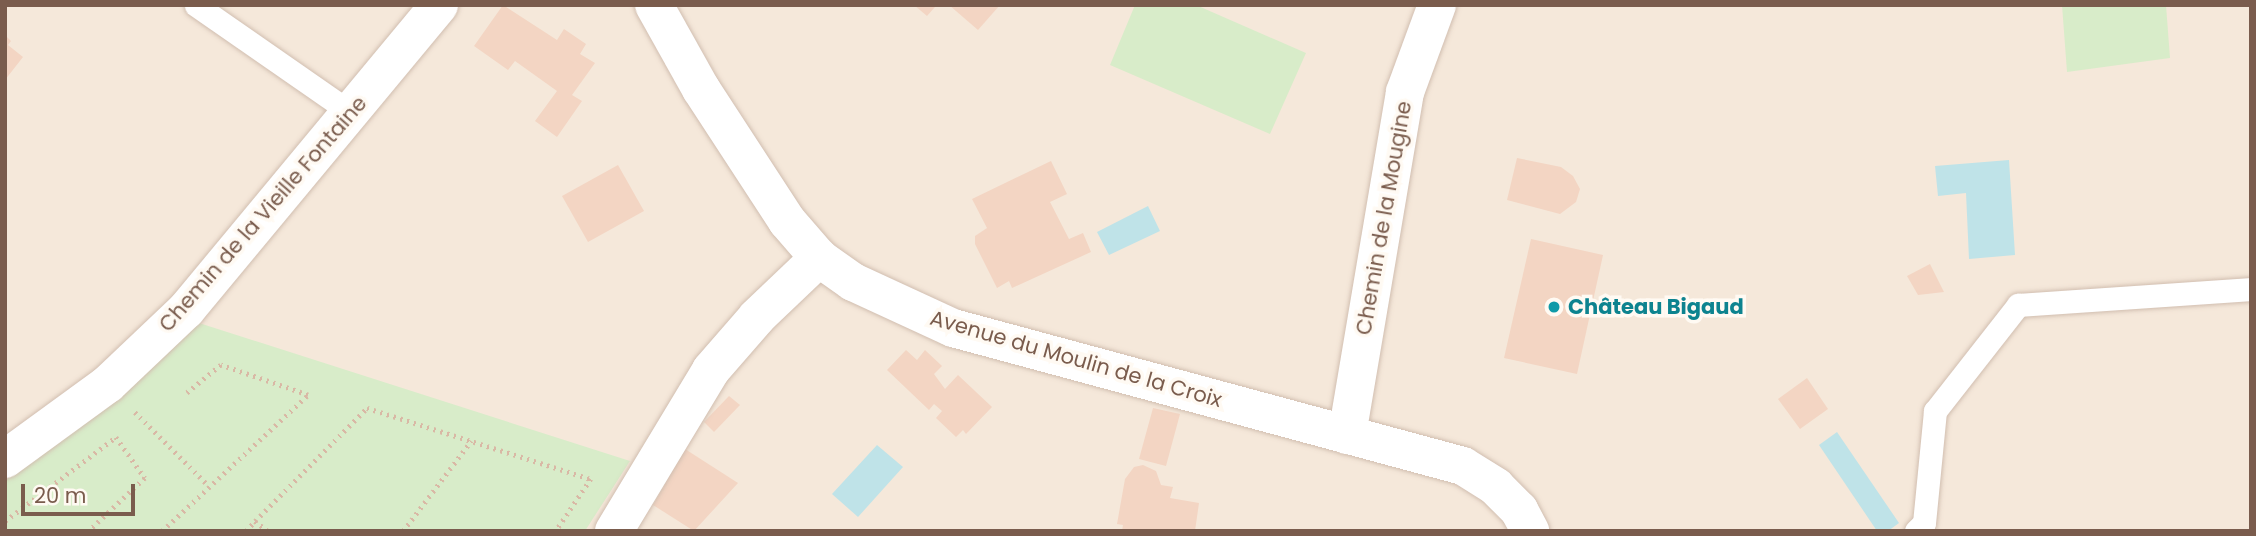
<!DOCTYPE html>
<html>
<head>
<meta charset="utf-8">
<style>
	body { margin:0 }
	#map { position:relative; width:2256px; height:536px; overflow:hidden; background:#fdf6ec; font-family:Poppins,sans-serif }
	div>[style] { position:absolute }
	.residential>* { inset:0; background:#f5e8da }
	.green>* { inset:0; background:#d8ecc9 }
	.water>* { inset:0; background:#bfe3e8 }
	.building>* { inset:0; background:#f3d5c3 }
	.path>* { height:4.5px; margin-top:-2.25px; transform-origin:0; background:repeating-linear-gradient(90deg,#d9b8a5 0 2px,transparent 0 7px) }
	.roads { filter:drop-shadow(0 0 2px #d1beb0) drop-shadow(0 0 2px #d1beb0) }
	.service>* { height:23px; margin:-11.5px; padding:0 11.5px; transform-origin:11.5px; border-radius:11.5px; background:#fff }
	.minor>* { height:38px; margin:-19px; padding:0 19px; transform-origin:19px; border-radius:19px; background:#fff }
	.tertiary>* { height:38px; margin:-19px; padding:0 19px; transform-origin:19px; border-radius:19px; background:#fff }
	.dots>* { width:19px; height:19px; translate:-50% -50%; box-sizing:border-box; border:4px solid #fffaf3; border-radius:50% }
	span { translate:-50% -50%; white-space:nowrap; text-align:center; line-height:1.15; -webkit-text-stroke:7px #fffaf3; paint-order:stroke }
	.street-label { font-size:21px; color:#7a5c4d }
	.culture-label { font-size:21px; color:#0d838f; font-weight:700 }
	.left { translate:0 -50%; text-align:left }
	.frame { position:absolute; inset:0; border:7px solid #7a5c4d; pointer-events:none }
	.scale { position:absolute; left:21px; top:484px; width:114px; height:32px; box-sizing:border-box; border:4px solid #7a5c4d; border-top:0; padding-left:9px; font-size:21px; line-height:24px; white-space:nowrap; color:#7a5c4d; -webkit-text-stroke:5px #fffaf3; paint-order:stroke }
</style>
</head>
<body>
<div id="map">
	<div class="residential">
		<div style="clip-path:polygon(5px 5px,2251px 5px,2251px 531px,5px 531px)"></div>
	</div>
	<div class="green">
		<div style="clip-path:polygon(1135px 5px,1196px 5px,1306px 53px,1270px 134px,1110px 65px)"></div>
		<div style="clip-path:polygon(2062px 5px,2166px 5px,2170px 58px,2067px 72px)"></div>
		<div style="clip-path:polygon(199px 323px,630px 461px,585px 531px,5px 531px,5px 481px,141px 377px)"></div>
	</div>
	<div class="water">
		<div style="clip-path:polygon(2009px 160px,2015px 255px,1969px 259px,1966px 193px,1938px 196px,1935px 166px)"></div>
		<div style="clip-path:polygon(1148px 206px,1160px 231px,1109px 255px,1097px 232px)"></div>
		<div style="clip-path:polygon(1837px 432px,1899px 523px,1888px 531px,1877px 531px,1819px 445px)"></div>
		<div style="clip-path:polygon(877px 445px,903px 467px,858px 517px,832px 494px)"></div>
	</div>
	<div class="building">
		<div style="clip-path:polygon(503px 5px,557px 40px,564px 29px,586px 44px,580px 54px,595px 63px,572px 95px,582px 101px,557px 137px,535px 121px,557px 91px,515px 61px,508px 70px,474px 46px)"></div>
		<div style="clip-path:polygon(914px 5px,933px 5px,935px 7px,927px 16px)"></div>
		<div style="clip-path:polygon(949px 5px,1000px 5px,978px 30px)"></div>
		<div style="clip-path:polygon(5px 35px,11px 41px,8px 45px,23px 57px,5px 80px)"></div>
		<div style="clip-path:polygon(1517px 158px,1561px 167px,1573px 176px,1580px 189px,1576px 202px,1560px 214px,1507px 200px)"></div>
		<div style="clip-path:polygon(1051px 161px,1067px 194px,1050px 202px,1069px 239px,1083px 233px,1091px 252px,1012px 288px,1009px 281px,997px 288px,975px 244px,975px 236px,987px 228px,972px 199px)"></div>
		<div style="clip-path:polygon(618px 165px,644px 211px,588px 242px,562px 196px)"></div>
		<div style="clip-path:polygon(1531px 239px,1603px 255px,1577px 374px,1504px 358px)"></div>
		<div style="clip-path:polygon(1930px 264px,1944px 292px,1918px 295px,1907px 276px)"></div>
		<div style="clip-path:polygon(906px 350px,917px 360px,925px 350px,942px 366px,934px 374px,945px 389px,958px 375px,992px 407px,966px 434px,963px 430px,956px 437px,936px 418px,942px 411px,934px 404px,929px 410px,887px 370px)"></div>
		<div style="clip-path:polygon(1807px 378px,1828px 409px,1800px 429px,1778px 399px)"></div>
		<div style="clip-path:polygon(729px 396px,740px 405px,714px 432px,704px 422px)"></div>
		<div style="clip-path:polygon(1153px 408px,1180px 414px,1166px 466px,1139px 459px)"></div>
		<div style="clip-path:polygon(685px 449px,738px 483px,694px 531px,653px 505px)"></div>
		<div style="clip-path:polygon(1143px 465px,1156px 471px,1161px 485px,1173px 487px,1170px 498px,1199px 503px,1195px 531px,1122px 531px,1123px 525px,1117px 524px,1125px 479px,1134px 467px)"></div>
	</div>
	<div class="path">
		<div style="left:135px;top:412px;width:103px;rotate:45deg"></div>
		<div style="left:5px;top:521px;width:139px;rotate:-37.1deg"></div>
		<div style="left:116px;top:437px;width:50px;rotate:54.7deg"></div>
		<div style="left:145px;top:478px;width:77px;rotate:136.6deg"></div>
		<div style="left:255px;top:521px;width:159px;rotate:-45.3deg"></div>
		<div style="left:367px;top:408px;width:235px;rotate:17.6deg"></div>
		<div style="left:591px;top:479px;width:63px;rotate:123.9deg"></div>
		<div style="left:162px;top:531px;width:200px;rotate:-43deg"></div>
		<div style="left:308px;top:395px;width:92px;rotate:-161deg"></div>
		<div style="left:221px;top:365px;width:44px;rotate:140.5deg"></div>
		<div style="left:246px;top:531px;width:13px;rotate:-48deg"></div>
		<div style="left:255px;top:521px;width:16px;rotate:38deg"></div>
		<div style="left:403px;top:531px;width:113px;rotate:-52.9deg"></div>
	</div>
	<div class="roads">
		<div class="service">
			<div style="left:196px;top:5px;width:188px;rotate:34.8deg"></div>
			<div style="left:1916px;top:531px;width:11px;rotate:-45deg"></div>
			<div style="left:1924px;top:523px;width:113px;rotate:-84.4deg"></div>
			<div style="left:1935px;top:411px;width:135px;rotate:-51.9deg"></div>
			<div style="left:2018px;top:305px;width:234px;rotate:-3.9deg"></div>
		</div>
		<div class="minor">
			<div style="left:1347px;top:435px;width:348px;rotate:-80.4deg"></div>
			<div style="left:1405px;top:92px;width:93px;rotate:-69.8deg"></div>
			<div style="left:5px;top:459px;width:127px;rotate:-36.1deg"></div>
			<div style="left:108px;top:384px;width:108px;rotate:-43.5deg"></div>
			<div style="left:186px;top:310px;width:396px;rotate:-50.3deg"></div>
			<div style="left:614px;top:531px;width:188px;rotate:-58.9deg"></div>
			<div style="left:711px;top:370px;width:70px;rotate:-49deg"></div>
			<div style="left:757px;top:317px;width:86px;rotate:-43.6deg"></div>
		</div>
		<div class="tertiary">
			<div style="left:654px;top:5px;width:96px;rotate:60.8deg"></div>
			<div style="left:701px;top:89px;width:158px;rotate:56.9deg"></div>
			<div style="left:787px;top:221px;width:49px;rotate:49.1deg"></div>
			<div style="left:819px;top:258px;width:42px;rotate:35.2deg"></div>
			<div style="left:853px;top:282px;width:110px;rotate:24.7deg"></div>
			<div style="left:953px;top:328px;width:528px;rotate:15.14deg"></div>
			<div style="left:1463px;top:466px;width:39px;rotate:32deg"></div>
			<div style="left:1496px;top:487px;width:33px;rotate:45deg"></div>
			<div style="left:1519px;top:510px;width:24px;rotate:62deg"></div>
		</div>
	</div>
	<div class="dots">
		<div style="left:1554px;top:307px;background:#0f9aa8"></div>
	</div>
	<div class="street-label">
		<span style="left:263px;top:214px;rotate:-49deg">Chemin de la Vieille Fontaine</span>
		<span style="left:1384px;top:218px;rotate:-80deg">Chemin de la Mougine</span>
		<span style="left:1076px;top:359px;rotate:16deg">Avenue du Moulin de la Croix</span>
	</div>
	<div class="culture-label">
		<span class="left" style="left:1568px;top:307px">Château Bigaud</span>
	</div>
	<div class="frame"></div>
	<div class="scale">20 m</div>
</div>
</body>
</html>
